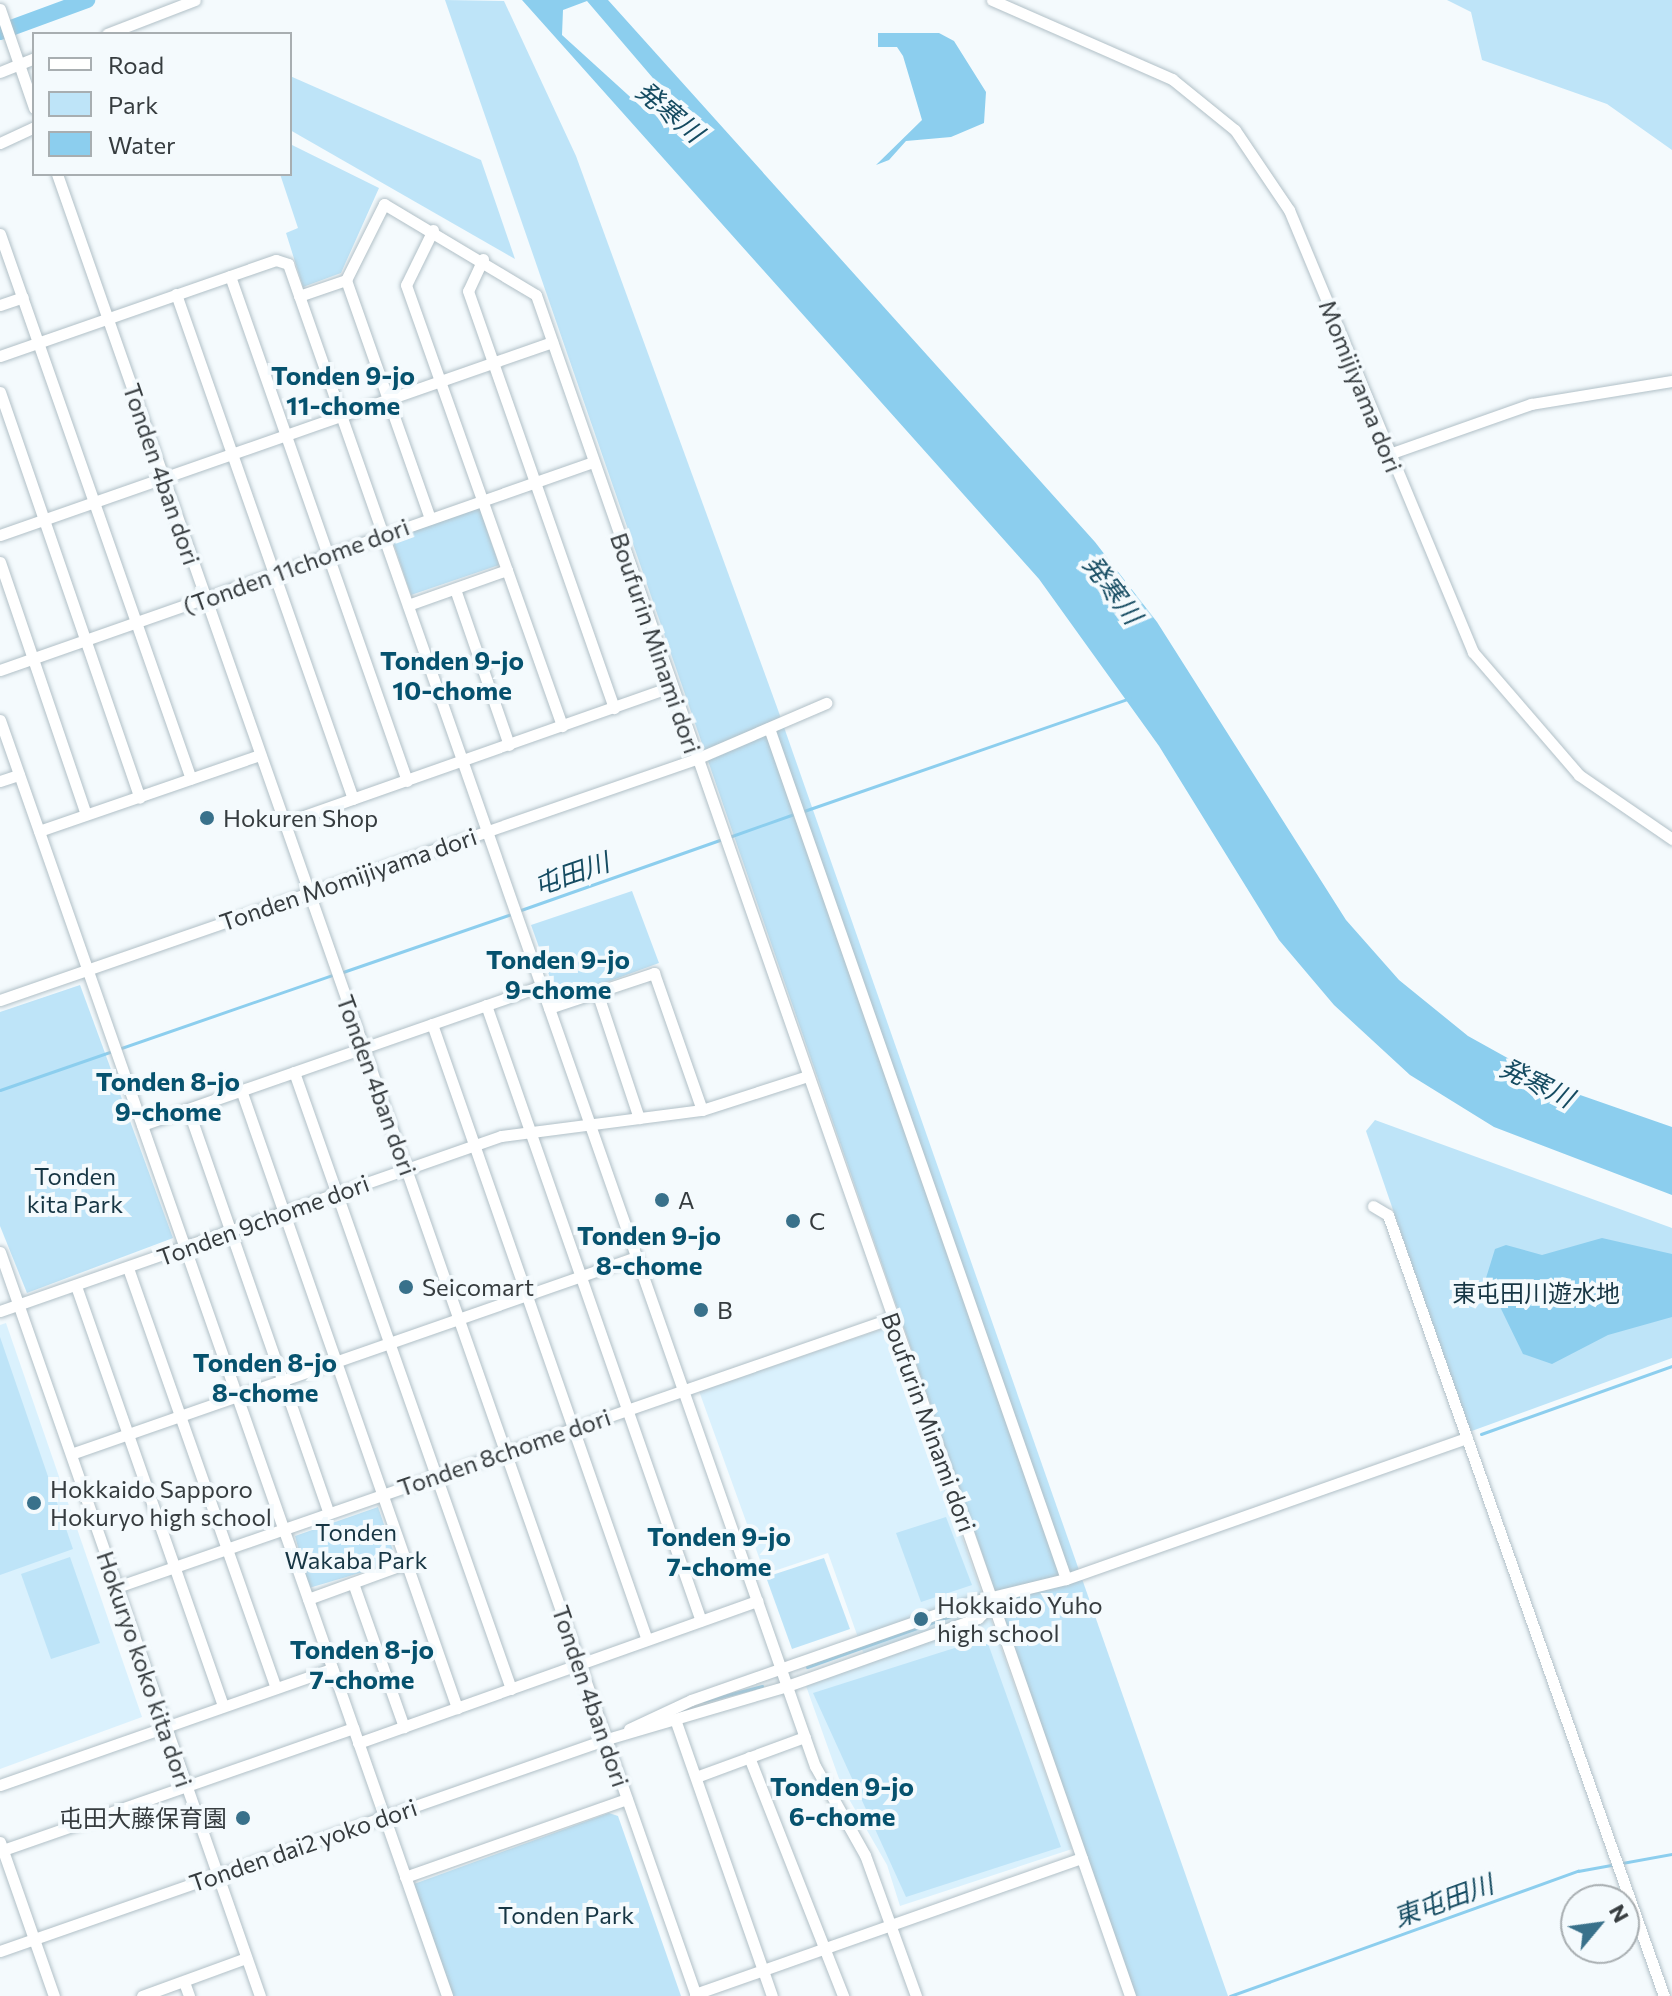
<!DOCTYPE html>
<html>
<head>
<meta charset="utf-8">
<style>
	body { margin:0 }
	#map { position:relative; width:1672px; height:1996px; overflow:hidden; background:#f4fafd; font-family:Commissioner,"Noto Sans JP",sans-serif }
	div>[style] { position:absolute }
	.built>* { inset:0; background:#daf1fd }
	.green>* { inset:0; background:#bee4f8 }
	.water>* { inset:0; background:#8cceee }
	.stream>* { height:3px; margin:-1.5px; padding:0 1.5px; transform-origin:1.5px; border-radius:1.5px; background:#8cceee }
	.river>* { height:16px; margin:-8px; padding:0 8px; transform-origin:8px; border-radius:8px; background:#8cceee }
	.roads { filter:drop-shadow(0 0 2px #b1c0c7) drop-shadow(0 0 2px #b1c0c7) }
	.minor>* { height:11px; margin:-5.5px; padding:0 5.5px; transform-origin:5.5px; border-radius:5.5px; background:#fff }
	.dots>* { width:22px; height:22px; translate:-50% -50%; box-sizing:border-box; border:4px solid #f4fafd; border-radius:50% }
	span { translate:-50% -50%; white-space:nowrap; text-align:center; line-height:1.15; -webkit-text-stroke:8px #f4fafd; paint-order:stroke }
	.street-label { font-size:24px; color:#363c3f }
	.poi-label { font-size:24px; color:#363c3f }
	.left { translate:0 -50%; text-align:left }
	.right { translate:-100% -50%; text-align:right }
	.park-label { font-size:24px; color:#173644 }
	.water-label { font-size:26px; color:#154b61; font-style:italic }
	.neighbourhood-label { font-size:26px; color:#06526e; font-weight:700 }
	.legend { position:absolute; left:32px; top:32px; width:260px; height:144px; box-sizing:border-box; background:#f4fafd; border:2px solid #a8aeb1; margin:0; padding:10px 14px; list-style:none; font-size:24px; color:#363c3f }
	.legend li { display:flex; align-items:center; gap:16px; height:40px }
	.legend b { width:40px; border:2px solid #a8aeb1 }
	.north { position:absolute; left:1560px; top:1884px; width:80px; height:80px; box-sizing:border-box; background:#f4fafd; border:2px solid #a8aeb1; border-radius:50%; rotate:61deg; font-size:22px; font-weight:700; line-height:32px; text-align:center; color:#363c3f }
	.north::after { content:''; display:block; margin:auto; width:28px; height:36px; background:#39718b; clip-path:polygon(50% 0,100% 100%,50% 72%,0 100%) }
</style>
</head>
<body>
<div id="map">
	<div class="built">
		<div style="clip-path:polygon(6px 1323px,142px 1717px,0 1769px,0 1325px)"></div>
		<div style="clip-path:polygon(888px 1327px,1072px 1849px,900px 1906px,887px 1865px,842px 1787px,806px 1686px,867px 1663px,828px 1553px,765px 1574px,699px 1391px)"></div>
	</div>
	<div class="green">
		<div style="clip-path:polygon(445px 0,504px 1px,576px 156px,778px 710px,1228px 1996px,1135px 1996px)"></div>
		<div style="clip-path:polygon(1447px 0,1672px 0,1672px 150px,1607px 104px,1482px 60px,1471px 12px)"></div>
		<div style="clip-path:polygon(290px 76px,481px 160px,515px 259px,290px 130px)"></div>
		<div style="clip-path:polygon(290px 144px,379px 188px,341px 273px,303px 287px,286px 233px,298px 228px,280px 174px,290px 174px)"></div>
		<div style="clip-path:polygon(479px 507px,499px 565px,411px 595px,392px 539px)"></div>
		<div style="clip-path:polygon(632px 891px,659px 963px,558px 1000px,531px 925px)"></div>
		<div style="clip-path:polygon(80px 985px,173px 1238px,27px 1293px,0 1226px,0 1012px)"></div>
		<div style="clip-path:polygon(1375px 1120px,1672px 1228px,1672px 1358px,1469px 1432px,1366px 1131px)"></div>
		<div style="clip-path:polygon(0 1337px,73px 1549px,0 1575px)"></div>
		<div style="clip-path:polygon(378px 1507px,397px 1562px,309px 1588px,295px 1536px)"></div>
		<div style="clip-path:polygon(946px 1517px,972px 1585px,921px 1602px,896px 1533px)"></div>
		<div style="clip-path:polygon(70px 1557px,100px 1643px,51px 1659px,21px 1574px)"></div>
		<div style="clip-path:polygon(824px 1558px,850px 1629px,792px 1649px,766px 1577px)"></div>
		<div style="clip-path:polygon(986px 1638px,1061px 1847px,906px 1897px,813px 1693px)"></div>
		<div style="clip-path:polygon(609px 1813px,618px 1816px,681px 1996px,453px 1996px,414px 1884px)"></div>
	</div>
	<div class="water">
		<div style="clip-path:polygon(evenodd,522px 0,608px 0,1095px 542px,1157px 622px,1346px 920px,1399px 980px,1468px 1036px,1563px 1089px,1672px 1127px,1672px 1195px,1494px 1127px,1410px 1075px,1334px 1005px,1279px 940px,1159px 746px,1039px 579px,522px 0,587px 1px,664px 91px,668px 113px,649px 114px,562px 35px,563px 10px,587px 1px)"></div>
		<div style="clip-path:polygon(878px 33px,939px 33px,954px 41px,986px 92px,984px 123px,951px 137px,906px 141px,889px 160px,876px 165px,922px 120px,903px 56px,897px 47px,878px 47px)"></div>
		<div style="clip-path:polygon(1602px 1238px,1672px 1254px,1672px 1317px,1608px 1335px,1552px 1364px,1523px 1354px,1486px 1278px,1495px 1249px,1506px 1245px,1542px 1255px)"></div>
	</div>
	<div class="stream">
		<div style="left:801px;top:812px;width:348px;rotate:-19.1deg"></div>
		<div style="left:729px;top:837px;width:69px;rotate:-19.5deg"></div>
		<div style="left:518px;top:911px;width:216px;rotate:-19.4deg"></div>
		<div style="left:340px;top:973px;width:181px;rotate:-19deg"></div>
		<div style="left:0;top:1090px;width:352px;rotate:-19.1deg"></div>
		<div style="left:1481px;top:1434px;width:203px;rotate:-19.6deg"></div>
		<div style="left:1001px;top:1602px;width:20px;rotate:-18deg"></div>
		<div style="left:807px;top:1667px;width:167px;rotate:-19.6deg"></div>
		<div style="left:704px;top:1701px;width:60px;rotate:-14.5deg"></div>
		<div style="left:1230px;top:1996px;width:370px;rotate:-19.8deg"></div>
		<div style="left:1578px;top:1871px;width:96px;rotate:-10.3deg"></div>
	</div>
	<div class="river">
		<div style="left:0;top:32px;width:93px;rotate:-20.2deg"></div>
	</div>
	<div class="roads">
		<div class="minor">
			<div style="left:992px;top:0;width:197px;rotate:23.7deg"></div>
			<div style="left:1172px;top:79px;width:81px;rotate:39deg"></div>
			<div style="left:1235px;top:130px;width:97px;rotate:56deg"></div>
			<div style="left:1289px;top:210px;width:479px;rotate:67.4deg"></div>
			<div style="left:1473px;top:652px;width:162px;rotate:49.2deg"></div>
			<div style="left:1579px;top:775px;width:113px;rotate:34.5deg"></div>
			<div style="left:0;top:9px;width:105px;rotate:71deg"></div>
			<div style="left:107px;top:34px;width:94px;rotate:-21.1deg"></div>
			<div style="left:0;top:72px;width:37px;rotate:-22deg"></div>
			<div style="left:0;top:143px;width:38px;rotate:-25deg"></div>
			<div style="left:57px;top:174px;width:1931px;rotate:70.67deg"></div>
			<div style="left:433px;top:230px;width:61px;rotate:116.1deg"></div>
			<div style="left:406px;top:285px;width:468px;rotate:70.5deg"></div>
			<div style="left:0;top:234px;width:577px;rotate:70.69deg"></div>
			<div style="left:483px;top:259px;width:35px;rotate:115deg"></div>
			<div style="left:468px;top:291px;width:442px;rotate:70.7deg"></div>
			<div style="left:230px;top:276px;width:535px;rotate:70.68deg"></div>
			<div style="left:346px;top:280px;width:253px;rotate:70.6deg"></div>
			<div style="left:176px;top:294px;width:535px;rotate:70.68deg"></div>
			<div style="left:299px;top:296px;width:50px;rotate:-18.8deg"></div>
			<div style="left:346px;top:280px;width:85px;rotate:-63.4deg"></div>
			<div style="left:384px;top:204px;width:177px;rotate:30.9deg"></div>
			<div style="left:536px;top:295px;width:1802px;rotate:70.75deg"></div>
			<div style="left:0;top:305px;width:24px;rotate:-19deg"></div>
			<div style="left:0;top:356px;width:292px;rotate:-19.2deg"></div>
			<div style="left:276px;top:260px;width:13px;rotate:18deg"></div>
			<div style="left:288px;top:264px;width:1592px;rotate:70.67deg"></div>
			<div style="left:815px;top:1766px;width:102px;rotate:60.7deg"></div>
			<div style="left:865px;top:1855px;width:150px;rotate:70.1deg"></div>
			<div style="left:0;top:392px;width:429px;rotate:71deg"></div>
			<div style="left:1389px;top:454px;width:151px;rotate:-19.4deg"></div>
			<div style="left:1531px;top:404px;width:143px;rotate:-9.3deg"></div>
			<div style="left:0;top:535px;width:585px;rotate:-19.27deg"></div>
			<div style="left:0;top:562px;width:266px;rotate:71.2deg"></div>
			<div style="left:455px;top:589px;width:165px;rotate:70.9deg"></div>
			<div style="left:408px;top:605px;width:105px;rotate:-19.5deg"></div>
			<div style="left:0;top:670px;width:628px;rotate:-19.33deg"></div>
			<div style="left:0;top:720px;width:1352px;rotate:70.69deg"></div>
			<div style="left:769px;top:728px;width:901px;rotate:70.76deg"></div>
			<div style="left:1066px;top:1579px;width:425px;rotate:-19.4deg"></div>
			<div style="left:0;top:781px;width:20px;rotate:-18deg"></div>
			<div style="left:284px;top:823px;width:410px;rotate:-19.4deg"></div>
			<div style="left:39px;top:831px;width:234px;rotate:-19deg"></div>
			<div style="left:597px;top:992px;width:133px;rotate:71.6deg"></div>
			<div style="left:0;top:1000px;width:737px;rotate:-19.1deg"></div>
			<div style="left:696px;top:759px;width:142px;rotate:-23.3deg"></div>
			<div style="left:486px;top:1005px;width:652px;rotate:70.76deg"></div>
			<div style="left:549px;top:1008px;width:111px;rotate:-18.4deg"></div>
			<div style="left:654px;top:973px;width:145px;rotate:70.7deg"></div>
			<div style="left:432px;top:1024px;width:652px;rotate:70.76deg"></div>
			<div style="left:294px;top:1072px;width:654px;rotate:70.62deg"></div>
			<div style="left:241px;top:1090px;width:655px;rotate:70.73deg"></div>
			<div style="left:188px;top:1109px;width:428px;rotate:70.8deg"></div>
			<div style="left:142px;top:1125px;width:423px;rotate:-19.2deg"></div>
			<div style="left:1373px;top:1206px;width:17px;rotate:31deg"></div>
			<div style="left:1388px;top:1215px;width:828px;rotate:70.54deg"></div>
			<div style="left:0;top:1252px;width:788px;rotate:70.74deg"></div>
			<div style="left:128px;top:1268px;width:445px;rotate:70.6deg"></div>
			<div style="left:76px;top:1286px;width:445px;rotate:70.7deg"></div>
			<div style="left:0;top:1311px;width:531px;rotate:-19.25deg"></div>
			<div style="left:501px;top:1136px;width:203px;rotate:-7.4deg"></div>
			<div style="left:702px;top:1110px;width:111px;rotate:-17.8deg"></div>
			<div style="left:71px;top:1454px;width:598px;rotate:-19.22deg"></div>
			<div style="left:353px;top:1583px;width:153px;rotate:70.5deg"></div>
			<div style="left:117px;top:1587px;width:820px;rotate:-19.14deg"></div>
			<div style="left:308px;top:1599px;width:105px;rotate:-20deg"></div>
			<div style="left:676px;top:1722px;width:290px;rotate:70.7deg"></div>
			<div style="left:629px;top:1729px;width:68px;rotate:-25.1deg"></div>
			<div style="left:691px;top:1700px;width:297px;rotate:-19.3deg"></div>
			<div style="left:971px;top:1602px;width:98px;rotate:-13.6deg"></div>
			<div style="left:358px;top:1743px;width:424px;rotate:-19.6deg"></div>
			<div style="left:749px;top:1757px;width:257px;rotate:68.5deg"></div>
			<div style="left:696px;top:1777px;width:116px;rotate:-20.2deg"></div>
			<div style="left:0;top:1785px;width:352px;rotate:-19.3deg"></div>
			<div style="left:0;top:1842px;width:163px;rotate:70.7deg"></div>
			<div style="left:3px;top:1850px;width:371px;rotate:-19.2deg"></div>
			<div style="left:405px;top:1877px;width:235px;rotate:-19.4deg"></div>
			<div style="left:0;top:1951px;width:643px;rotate:-19.25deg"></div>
			<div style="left:607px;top:1739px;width:188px;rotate:-16.4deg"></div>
			<div style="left:787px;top:1686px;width:203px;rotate:-19.6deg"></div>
			<div style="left:978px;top:1618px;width:21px;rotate:-45deg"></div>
			<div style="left:184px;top:1982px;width:15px;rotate:70deg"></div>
			<div style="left:695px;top:1994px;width:410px;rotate:-19.4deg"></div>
			<div style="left:142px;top:1996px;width:111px;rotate:-20.1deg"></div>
		</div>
	</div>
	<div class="dots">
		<div style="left:207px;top:818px;background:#39718b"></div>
		<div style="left:662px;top:1200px;background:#39718b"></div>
		<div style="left:793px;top:1221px;background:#39718b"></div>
		<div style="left:406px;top:1287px;background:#39718b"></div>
		<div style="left:701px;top:1310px;background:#39718b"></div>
		<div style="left:34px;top:1503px;background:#39718b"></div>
		<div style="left:921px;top:1619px;background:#39718b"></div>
		<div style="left:243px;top:1818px;background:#39718b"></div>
	</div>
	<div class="street-label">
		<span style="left:1361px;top:386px;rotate:68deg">Momijiyama dori</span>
		<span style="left:162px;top:474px;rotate:71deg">Tonden 4ban dori</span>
		<span style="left:296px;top:566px;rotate:-20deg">(Tonden 11chome dori</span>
		<span style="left:656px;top:643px;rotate:71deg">Boufurin Minami dori</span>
		<span style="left:348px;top:879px;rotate:-19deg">Tonden Momijiyama dori</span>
		<span style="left:377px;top:1085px;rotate:70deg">Tonden 4ban dori</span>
		<span style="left:263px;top:1220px;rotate:-20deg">Tonden 9chome dori</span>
		<span style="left:929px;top:1422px;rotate:70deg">Boufurin Minami dori</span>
		<span style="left:504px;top:1452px;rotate:-19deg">Tonden 8chome dori</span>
		<span style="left:145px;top:1669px;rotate:71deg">Hokuryo koko kita dori</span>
		<span style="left:591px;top:1696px;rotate:71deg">Tonden 4ban dori</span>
		<span style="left:303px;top:1845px;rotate:-19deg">Tonden dai2 yoko dori</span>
	</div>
	<div class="poi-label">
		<span class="left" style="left:223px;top:818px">Hokuren Shop</span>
		<span class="left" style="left:678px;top:1200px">A</span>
		<span class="left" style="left:809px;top:1221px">C</span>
		<span class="left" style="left:422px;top:1287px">Seicomart</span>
		<span class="left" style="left:717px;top:1310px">B</span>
		<span class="left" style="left:50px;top:1503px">Hokkaido Sapporo<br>Hokuryo high school</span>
		<span class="left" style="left:937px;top:1619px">Hokkaido Yuho<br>high school</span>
		<span class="right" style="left:227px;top:1818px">屯田大藤保育園</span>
	</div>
	<div class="park-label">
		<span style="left:75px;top:1190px">Tonden<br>kita Park</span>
		<span style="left:1536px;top:1293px">東屯田川遊水地</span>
		<span style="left:356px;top:1546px">Tonden<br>Wakaba Park</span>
		<span style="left:566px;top:1915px">Tonden Park</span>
	</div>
	<div class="water-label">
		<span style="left:670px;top:111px;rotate:40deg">発寒川</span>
		<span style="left:1113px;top:589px;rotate:53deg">発寒川</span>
		<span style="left:571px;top:873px;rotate:-19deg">屯田川</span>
		<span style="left:1537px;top:1082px;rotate:26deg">発寒川</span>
		<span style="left:1443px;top:1900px;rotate:-20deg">東屯田川</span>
	</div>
	<div class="neighbourhood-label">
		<span style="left:343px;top:390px">Tonden 9-jo<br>11-chome</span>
		<span style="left:452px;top:675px">Tonden 9-jo<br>10-chome</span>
		<span style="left:558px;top:974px">Tonden 9-jo<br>9-chome</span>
		<span style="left:168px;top:1096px">Tonden 8-jo<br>9-chome</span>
		<span style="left:649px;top:1250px">Tonden 9-jo<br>8-chome</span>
		<span style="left:265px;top:1377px">Tonden 8-jo<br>8-chome</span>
		<span style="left:719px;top:1551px">Tonden 9-jo<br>7-chome</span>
		<span style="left:362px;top:1664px">Tonden 8-jo<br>7-chome</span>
		<span style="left:842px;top:1801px">Tonden 9-jo<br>6-chome</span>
	</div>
	<ul class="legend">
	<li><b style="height:10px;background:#fff"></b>Road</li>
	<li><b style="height:22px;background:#bee4f8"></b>Park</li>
	<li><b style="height:22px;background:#8cceee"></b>Water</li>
	</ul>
	<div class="north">N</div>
</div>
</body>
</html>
